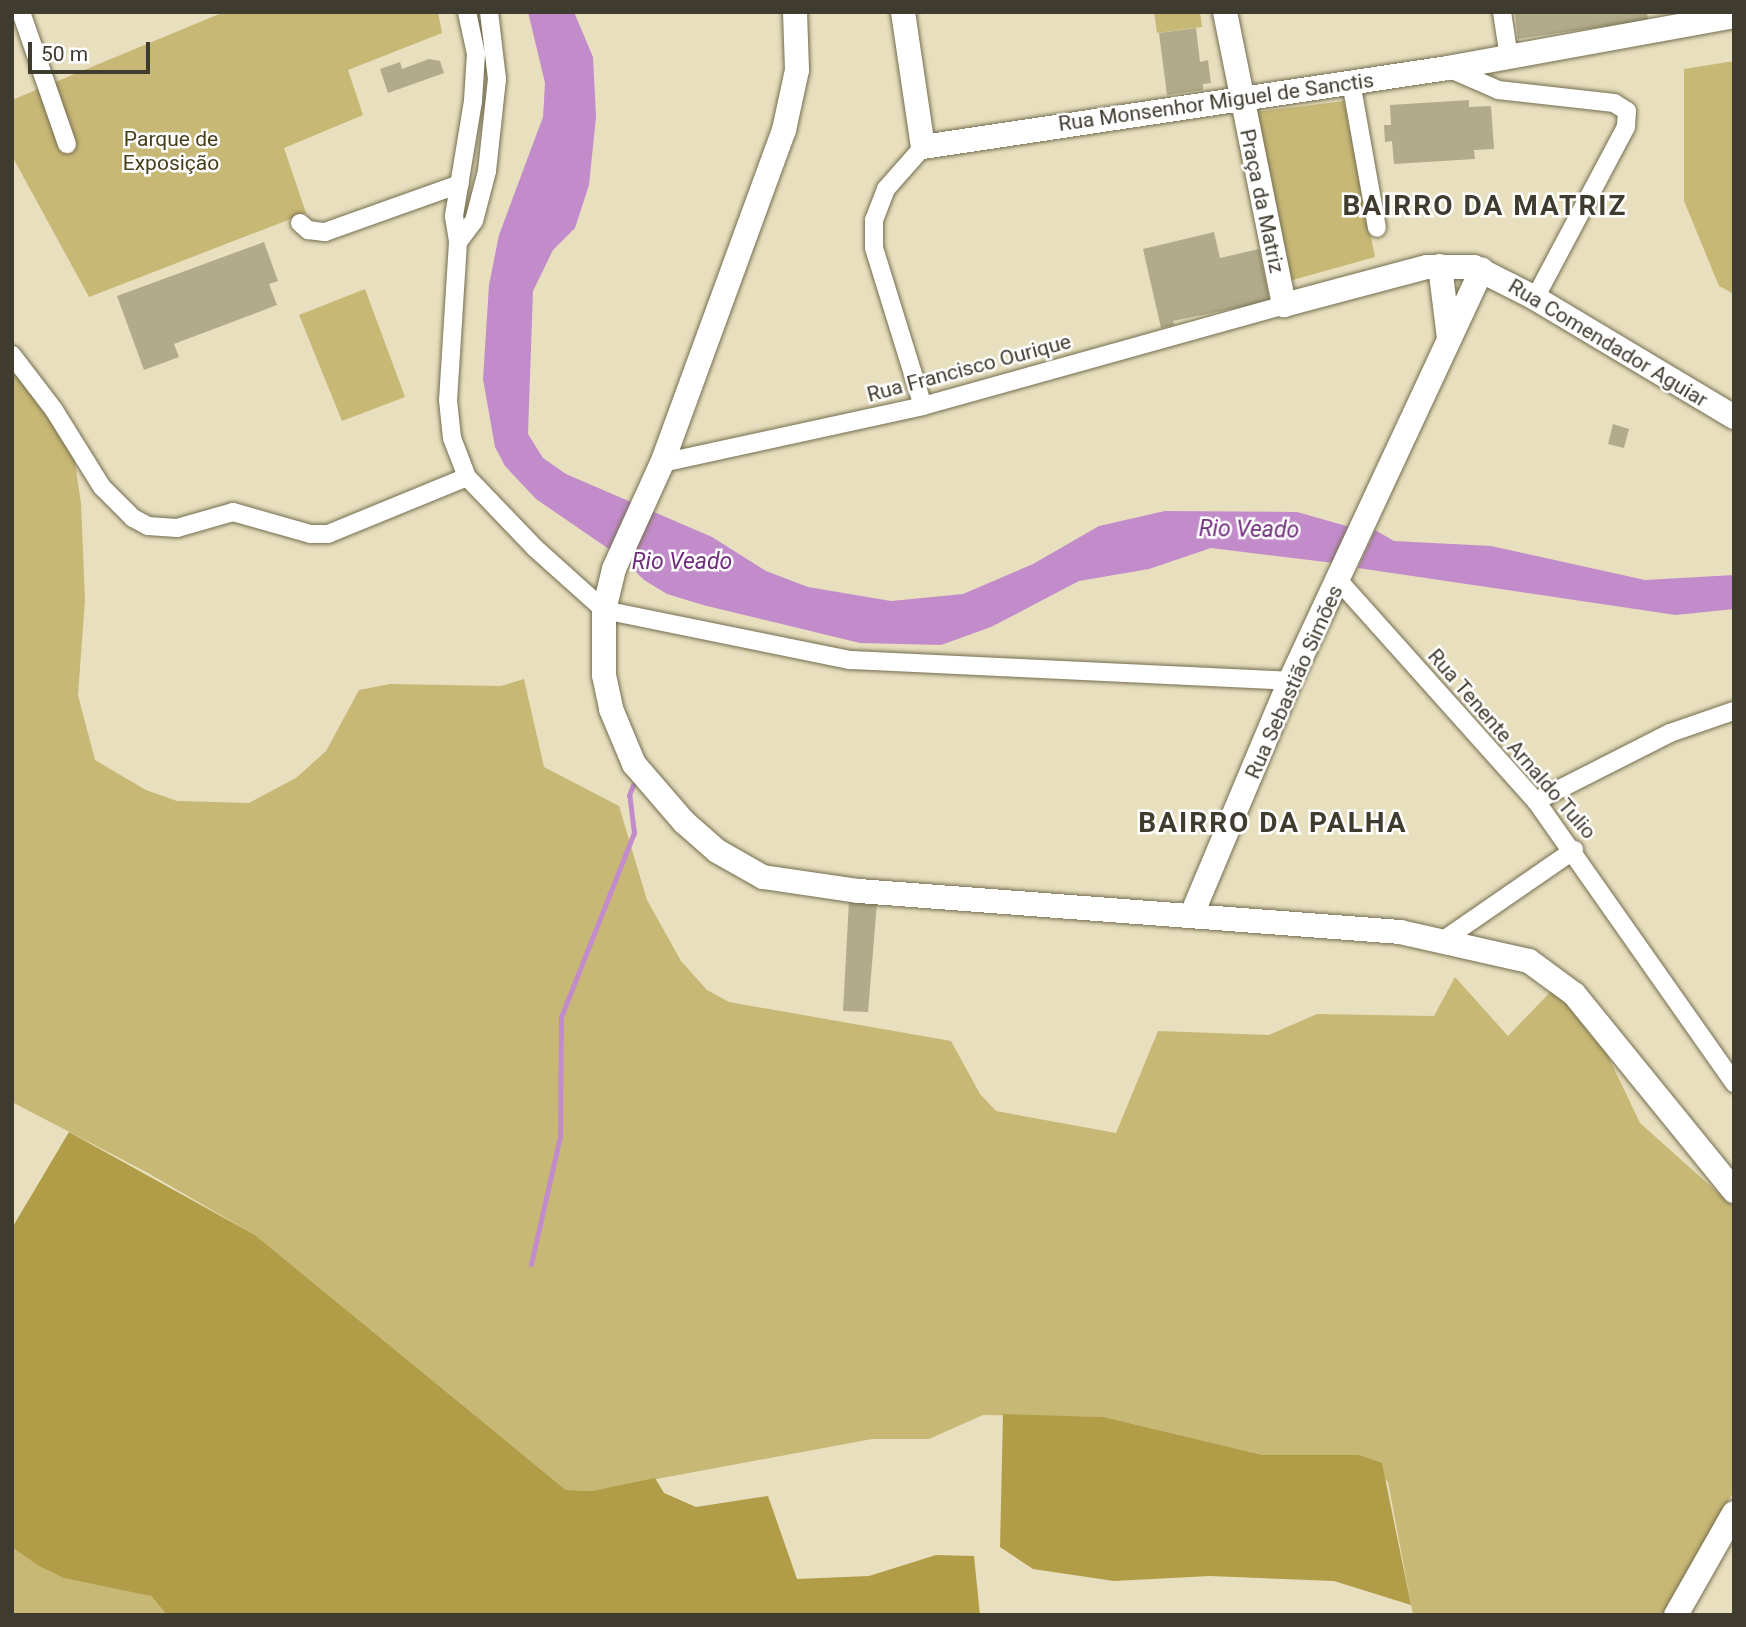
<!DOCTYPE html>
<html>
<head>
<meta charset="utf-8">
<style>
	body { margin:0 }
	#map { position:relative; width:1746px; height:1627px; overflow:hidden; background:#e7dfbe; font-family:Roboto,sans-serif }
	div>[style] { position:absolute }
	.green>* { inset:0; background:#c8b876 }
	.forest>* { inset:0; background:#b19d48 }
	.water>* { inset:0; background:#c28ccb }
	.stream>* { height:5px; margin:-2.5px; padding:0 2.5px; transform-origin:2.5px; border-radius:2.5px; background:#c28ccb }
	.building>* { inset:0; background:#b2ab8b }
	.roads { filter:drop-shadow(0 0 2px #746d4f) drop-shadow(0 0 2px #746d4f) }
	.street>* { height:18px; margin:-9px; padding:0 9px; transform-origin:9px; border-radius:9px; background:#fff }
	.secondary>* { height:24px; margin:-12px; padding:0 12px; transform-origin:12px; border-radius:12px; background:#fff }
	span { translate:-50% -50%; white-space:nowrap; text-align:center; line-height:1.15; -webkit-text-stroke:5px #fff; paint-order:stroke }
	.street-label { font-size:21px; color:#3f3b2e }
	.park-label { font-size:21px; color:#473f1a }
	.water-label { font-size:23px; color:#702f7c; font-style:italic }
	.district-label { font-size:28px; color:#3f3b2e; font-weight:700; letter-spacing:2px }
	.frame { position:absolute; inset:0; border:14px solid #3f3b2e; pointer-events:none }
	.scale { position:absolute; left:28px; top:42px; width:122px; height:32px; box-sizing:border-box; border:4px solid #3f3b2e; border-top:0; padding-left:9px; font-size:21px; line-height:24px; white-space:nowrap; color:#3f3b2e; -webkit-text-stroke:5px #fff; paint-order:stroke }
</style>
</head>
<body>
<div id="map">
	<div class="green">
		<div style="clip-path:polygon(224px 12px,438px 12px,442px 33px,348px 70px,363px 115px,284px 148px,306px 213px,89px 297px,12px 156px,12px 100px)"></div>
		<div style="clip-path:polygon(1154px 12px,1200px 12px,1202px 27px,1157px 33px)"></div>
		<div style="clip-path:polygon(1734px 61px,1734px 294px,1719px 286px,1684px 201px,1684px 69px)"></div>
		<div style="clip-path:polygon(1344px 101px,1375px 257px,1289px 281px,1256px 112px)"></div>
		<div style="clip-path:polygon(365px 289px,405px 397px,342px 421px,299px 315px)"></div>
		<div style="clip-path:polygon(12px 364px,74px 456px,81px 503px,85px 600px,78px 695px,95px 760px,146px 790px,177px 801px,249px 803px,296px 778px,326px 751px,359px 690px,390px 684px,501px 686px,524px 679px,544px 767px,619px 806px,647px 900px,681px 961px,707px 990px,729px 1002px,951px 1041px,980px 1094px,996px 1111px,1116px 1133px,1158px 1031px,1269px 1035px,1317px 1014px,1434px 1016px,1455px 977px,1508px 1036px,1560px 982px,1596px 1031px,1640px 1123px,1734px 1207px,1734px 1491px,1663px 1615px,1413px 1615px,1388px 1482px,1359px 1455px,1263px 1455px,1104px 1417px,983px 1415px,929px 1439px,872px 1439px,592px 1491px,566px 1490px,255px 1235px,148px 1173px,12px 1102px)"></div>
		<div style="clip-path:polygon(12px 1547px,151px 1596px,167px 1615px,12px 1615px)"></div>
	</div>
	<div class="forest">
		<div style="clip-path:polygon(69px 1132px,255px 1235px,566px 1490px,592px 1491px,655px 1478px,664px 1493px,696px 1507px,768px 1496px,797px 1579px,869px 1576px,936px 1555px,974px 1556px,980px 1615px,167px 1615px,151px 1596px,64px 1578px,39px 1566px,12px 1547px,12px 1228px)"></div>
		<div style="clip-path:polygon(1003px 1414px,1104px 1417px,1263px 1455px,1359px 1455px,1382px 1463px,1411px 1605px,1334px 1581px,1210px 1576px,1114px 1581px,1033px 1569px,1000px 1547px)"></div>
	</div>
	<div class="water">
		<div style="clip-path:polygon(528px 12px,574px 12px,593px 57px,596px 117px,589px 185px,575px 228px,553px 250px,533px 291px,528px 434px,543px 458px,566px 474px,712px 537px,766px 571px,808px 587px,891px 601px,963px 594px,1033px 564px,1099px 526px,1165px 511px,1297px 512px,1350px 527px,1334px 563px,1211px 548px,1149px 569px,1079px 581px,991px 627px,941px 645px,860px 643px,703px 605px,667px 594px,644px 580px,622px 558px,536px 499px,505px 466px,495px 447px,483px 379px,489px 285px,499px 235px,543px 117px,545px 83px)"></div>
		<div style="clip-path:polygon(1375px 530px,1394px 541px,1491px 546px,1645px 580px,1734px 575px,1734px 609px,1676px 615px,1358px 568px)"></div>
	</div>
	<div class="stream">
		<div style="left:531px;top:1264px;width:131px;rotate:-77.2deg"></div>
		<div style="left:560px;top:1136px;width:119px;rotate:-89.5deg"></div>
		<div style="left:561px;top:1017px;width:198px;rotate:-68.4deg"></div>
		<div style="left:634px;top:833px;width:38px;rotate:-97deg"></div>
		<div style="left:629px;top:795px;width:11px;rotate:-68deg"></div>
	</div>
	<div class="building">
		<div style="clip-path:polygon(1515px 12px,1647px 12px,1648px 20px,1518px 39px)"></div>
		<div style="clip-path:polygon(1196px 28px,1200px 62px,1208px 60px,1211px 83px,1203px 84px,1203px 90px,1167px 95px,1159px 33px)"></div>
		<div style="clip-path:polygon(429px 59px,440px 61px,444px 73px,388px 93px,380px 69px,400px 62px,402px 69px)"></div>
		<div style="clip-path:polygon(1469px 100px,1469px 107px,1491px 106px,1494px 149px,1474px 150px,1475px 159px,1394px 164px,1392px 141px,1385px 142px,1384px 125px,1391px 125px,1390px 105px)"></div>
		<div style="clip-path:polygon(1214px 232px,1220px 258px,1259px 249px,1270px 301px,1173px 321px,1174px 325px,1161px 328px,1143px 249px)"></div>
		<div style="clip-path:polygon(264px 242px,278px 281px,269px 284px,277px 305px,174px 344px,179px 357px,144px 370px,117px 296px)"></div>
		<div style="clip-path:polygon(1613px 424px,1629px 429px,1624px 448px,1608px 444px)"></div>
		<div style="clip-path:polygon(849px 901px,877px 903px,868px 1012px,843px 1011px)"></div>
	</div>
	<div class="roads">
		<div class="street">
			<div style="left:21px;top:12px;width:140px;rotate:70.8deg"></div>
			<div style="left:467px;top:12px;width:43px;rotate:77.9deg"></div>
			<div style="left:476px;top:54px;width:47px;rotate:93.7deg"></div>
			<div style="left:473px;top:101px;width:117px;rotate:99.4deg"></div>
			<div style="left:454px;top:216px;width:26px;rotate:81deg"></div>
			<div style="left:458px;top:242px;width:158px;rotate:93.6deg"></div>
			<div style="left:448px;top:400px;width:38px;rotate:84deg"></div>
			<div style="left:452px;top:438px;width:42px;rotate:69deg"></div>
			<div style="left:467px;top:477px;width:98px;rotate:46.2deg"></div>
			<div style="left:535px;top:548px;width:93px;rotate:41.9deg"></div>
			<div style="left:604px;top:610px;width:251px;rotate:11.5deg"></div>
			<div style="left:850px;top:660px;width:441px;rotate:2.7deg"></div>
			<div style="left:1502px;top:12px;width:47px;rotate:81.3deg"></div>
			<div style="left:1448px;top:68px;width:55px;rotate:23.7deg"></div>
			<div style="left:1498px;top:90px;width:117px;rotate:6.4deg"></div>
			<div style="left:1614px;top:103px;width:15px;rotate:32deg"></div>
			<div style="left:1627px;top:111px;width:16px;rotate:94deg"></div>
			<div style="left:1626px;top:127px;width:194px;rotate:118deg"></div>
			<div style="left:1351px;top:82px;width:148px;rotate:79.9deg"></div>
			<div style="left:923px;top:147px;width:56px;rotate:131.4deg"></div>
			<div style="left:886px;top:189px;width:33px;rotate:111deg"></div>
			<div style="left:874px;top:220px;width:28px;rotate:90deg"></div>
			<div style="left:874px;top:248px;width:165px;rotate:72.8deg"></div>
			<div style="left:300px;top:223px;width:11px;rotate:41deg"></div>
			<div style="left:308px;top:230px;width:17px;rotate:7deg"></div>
			<div style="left:325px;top:232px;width:143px;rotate:-19.6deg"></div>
			<div style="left:458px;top:242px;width:26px;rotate:-53deg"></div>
			<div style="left:474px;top:221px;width:52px;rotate:-75.4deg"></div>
			<div style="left:487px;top:171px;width:93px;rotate:-83.8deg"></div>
			<div style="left:497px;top:79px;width:67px;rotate:-96.8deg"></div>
			<div style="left:12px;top:355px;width:69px;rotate:52.6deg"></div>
			<div style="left:54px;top:410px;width:91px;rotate:58.1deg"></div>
			<div style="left:102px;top:487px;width:44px;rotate:45deg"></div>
			<div style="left:133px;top:518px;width:17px;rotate:28deg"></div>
			<div style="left:148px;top:526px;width:29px;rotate:4deg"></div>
			<div style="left:177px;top:528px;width:58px;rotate:-15.9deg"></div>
			<div style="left:233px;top:512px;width:81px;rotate:15.8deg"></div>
			<div style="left:311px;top:534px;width:17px"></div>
			<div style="left:328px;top:534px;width:150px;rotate:-22.3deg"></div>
			<div style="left:662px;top:463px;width:267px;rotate:-12.3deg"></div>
			<div style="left:923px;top:406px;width:375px;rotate:-15.6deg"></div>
			<div style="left:1339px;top:581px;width:295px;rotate:48.2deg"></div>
			<div style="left:1536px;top:801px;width:345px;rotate:54.9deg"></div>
			<div style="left:1536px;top:801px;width:150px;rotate:-26.9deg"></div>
			<div style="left:1670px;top:733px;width:68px;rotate:-19deg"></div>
			<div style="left:1445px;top:939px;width:157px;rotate:-34.6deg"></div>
		</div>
		<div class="secondary">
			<div style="left:795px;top:12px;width:58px;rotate:88deg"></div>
			<div style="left:797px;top:70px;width:61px;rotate:102.2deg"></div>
			<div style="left:784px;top:130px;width:355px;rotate:110.1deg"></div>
			<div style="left:662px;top:463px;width:116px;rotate:114.4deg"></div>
			<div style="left:614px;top:569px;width:42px;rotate:103.7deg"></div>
			<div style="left:604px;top:610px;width:65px;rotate:90deg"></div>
			<div style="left:604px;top:675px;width:35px;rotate:78deg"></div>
			<div style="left:611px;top:709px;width:60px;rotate:67.3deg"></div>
			<div style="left:634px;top:764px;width:77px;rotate:49.2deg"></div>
			<div style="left:684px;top:822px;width:44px;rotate:41.3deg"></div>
			<div style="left:717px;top:851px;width:53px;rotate:29.5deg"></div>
			<div style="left:763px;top:877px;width:97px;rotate:8.3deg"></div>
			<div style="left:859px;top:891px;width:543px;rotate:4.33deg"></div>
			<div style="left:1400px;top:932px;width:132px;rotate:12.7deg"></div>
			<div style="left:1529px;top:961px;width:56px;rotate:36.3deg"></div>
			<div style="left:1574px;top:994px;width:254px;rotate:50.9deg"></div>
			<div style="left:903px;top:12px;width:136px;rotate:81.6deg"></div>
			<div style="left:923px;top:147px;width:531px;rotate:-8.56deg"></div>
			<div style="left:1448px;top:68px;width:291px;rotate:-10.3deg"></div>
			<div style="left:1225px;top:12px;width:299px;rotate:78.6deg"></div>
			<div style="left:1284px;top:305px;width:148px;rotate:-14.9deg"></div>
			<div style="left:1427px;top:267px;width:47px"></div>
			<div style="left:1474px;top:267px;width:68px;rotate:26.9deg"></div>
			<div style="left:1535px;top:298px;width:232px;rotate:30.9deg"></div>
			<div style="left:1440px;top:266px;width:73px;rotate:82.9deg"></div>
			<div style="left:1192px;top:914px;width:253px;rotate:-67.2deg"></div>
			<div style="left:1290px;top:681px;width:454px;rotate:-65deg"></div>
			<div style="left:1676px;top:1615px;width:117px;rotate:-60.4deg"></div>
		</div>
	</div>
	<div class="street-label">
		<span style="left:1216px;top:102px;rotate:-8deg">Rua Monsenhor Miguel de Sanctis</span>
		<span style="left:1262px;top:201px;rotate:78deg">Praça da Matriz</span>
		<span style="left:1608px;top:343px;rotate:31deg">Rua Comendador Aguiar</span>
		<span style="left:969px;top:368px;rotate:-15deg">Rua Francisco Ourique</span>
		<span style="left:1294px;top:682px;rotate:-66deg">Rua Sebastião Simões</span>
		<span style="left:1512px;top:744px;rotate:49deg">Rua Tenente Arnaldo Tulio</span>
	</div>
	<div class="park-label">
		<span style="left:171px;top:151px">Parque de<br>Exposição</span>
	</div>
	<div class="water-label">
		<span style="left:1249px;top:530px;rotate:1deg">Rio Veado</span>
		<span style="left:682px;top:562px">Rio Veado</span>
	</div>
	<div class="district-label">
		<span style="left:1485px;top:206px">BAIRRO DA MATRIZ</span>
		<span style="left:1273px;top:823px">BAIRRO DA PALHA</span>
	</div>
	<div class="frame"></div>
	<div class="scale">50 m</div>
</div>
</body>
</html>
